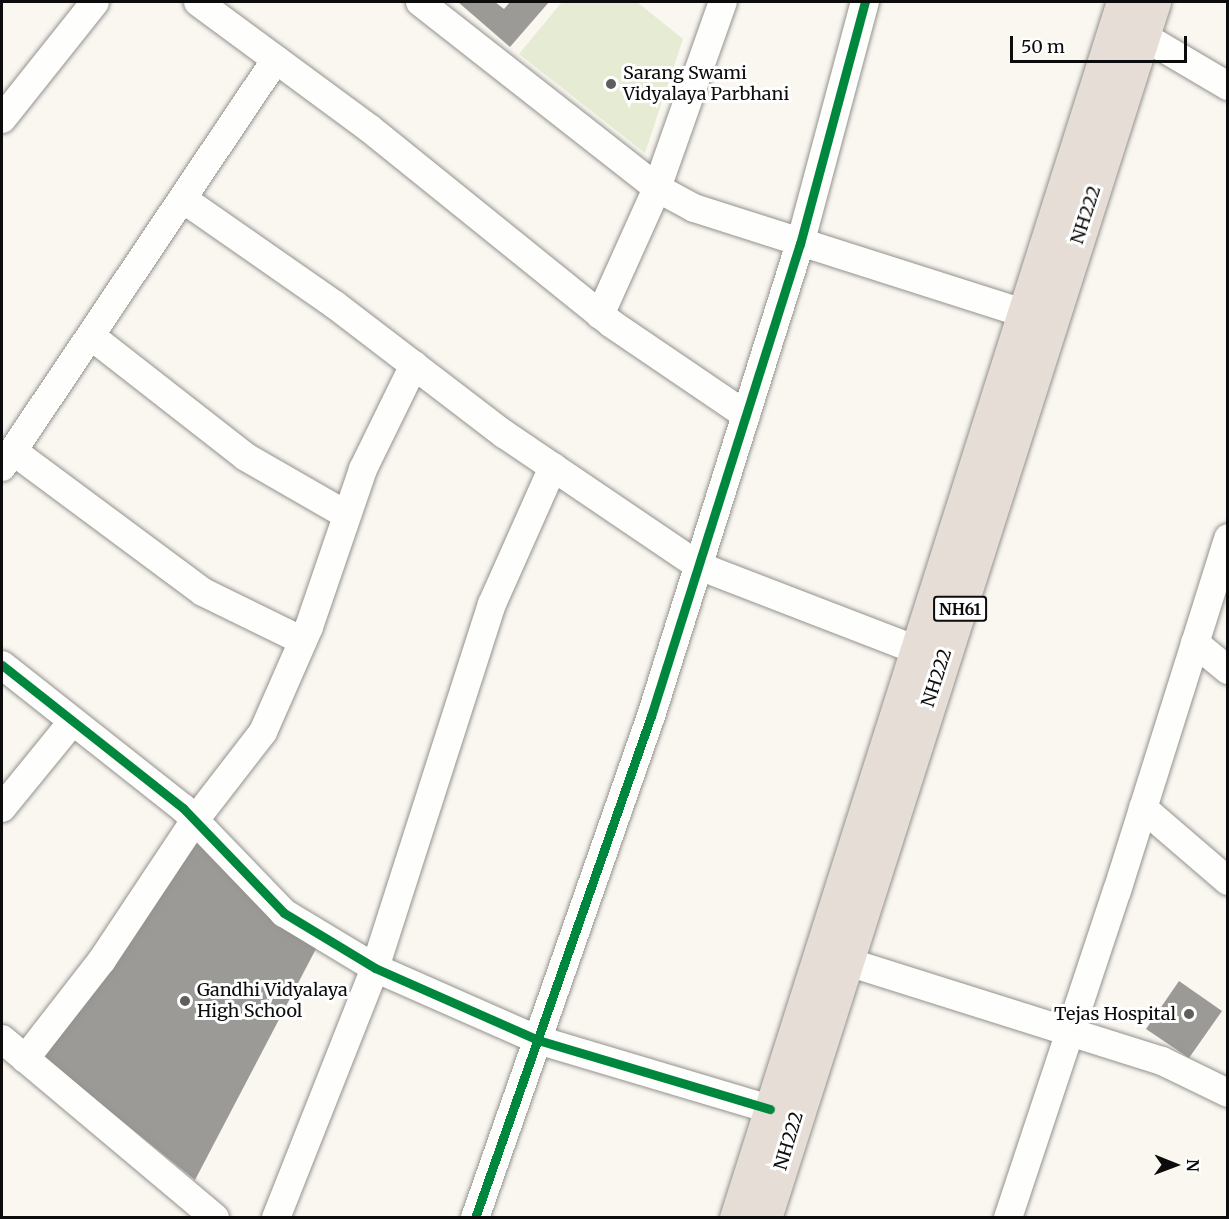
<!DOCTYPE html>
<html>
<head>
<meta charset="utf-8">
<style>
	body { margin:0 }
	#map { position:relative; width:1229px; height:1219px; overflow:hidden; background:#faf7f0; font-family:Merriweather,serif }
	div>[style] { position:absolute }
	.green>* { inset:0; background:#e5ecd3 }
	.building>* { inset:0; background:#9c9a96 }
	.roads { filter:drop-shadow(0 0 2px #93928f) drop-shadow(0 0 2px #93928f) }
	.street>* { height:28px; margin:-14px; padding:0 14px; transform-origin:14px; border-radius:14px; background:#fefefd }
	.highway>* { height:33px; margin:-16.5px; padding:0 16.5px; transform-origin:16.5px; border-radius:16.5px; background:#e6ded6 }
	.cycleway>* { height:9px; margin:-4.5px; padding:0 4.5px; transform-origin:4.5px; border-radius:4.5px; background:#00873e }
	.dots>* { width:16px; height:16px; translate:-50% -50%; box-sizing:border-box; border:3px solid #fff; border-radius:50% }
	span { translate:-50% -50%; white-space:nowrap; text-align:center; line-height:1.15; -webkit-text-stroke:6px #fff; paint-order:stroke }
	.shield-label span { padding:2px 4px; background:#fff; border:2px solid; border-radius:4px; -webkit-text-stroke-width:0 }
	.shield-label { font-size:16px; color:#0c0c0c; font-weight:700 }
	.poi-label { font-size:18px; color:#0c0c0c }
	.left { translate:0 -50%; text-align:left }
	.right { translate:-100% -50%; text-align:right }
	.street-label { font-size:18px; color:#0c0c0c }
	.frame { position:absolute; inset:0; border:3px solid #0c0c0c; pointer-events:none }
	.north { position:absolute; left:1145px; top:1135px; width:60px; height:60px; -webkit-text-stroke:4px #fff; paint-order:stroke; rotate:91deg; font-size:16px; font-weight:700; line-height:24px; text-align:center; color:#0c0c0c }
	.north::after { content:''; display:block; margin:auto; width:21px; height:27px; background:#0c0c0c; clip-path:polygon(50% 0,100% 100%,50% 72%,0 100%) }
	.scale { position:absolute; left:1010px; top:36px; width:177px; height:27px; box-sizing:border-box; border:3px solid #0c0c0c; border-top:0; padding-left:8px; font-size:18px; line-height:21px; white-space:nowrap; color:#0c0c0c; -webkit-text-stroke:4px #fff; paint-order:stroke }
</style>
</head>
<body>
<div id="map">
	<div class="green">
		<div style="clip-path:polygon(562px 2px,637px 2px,683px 39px,645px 153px,519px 54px)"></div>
	</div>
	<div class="building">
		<div style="clip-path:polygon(458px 2px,495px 2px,504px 9px,510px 2px,549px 2px,510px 47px)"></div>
		<div style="clip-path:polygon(197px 841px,318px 945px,195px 1180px,43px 1057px)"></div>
		<div style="clip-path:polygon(1179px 981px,1222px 1011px,1189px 1058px,1146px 1029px)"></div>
	</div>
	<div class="roads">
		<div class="street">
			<div style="left:198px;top:2px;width:212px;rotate:36.4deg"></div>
			<div style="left:369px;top:128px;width:312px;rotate:38.9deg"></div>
			<div style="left:612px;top:324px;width:162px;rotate:34.2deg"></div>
			<div style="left:420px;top:2px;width:301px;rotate:38.1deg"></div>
			<div style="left:657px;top:188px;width:42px;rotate:28.4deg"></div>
			<div style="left:694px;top:208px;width:345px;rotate:17.7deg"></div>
			<div style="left:1143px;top:36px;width:99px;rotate:30.5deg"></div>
			<div style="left:2px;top:119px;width:149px;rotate:-51.5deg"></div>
			<div style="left:183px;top:199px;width:185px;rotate:34.9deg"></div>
			<div style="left:335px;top:305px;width:213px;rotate:37.4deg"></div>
			<div style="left:504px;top:434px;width:235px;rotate:34.1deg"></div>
			<div style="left:699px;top:566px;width:255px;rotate:21.1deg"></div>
			<div style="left:600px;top:315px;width:139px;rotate:-65.8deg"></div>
			<div style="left:657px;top:188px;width:197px;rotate:-70.5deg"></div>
			<div style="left:91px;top:336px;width:197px;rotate:38deg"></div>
			<div style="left:246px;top:457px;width:116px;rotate:29.9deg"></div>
			<div style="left:13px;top:451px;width:237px;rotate:36.6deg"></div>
			<div style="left:203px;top:592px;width:111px;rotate:26.1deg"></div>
			<div style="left:2px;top:467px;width:491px;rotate:-56.1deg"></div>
			<div style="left:1195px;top:643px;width:43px;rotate:39.3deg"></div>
			<div style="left:2px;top:665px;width:231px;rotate:38.3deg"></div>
			<div style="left:183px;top:808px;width:146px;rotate:46.1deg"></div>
			<div style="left:284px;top:913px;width:106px;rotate:31.1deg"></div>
			<div style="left:375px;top:968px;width:178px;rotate:23.8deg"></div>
			<div style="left:538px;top:1040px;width:242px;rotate:16.6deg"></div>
			<div style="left:2px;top:808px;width:112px;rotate:-50.8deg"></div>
			<div style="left:1143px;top:808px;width:112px;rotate:40.7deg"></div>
			<div style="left:845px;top:961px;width:332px;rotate:17.5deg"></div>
			<div style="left:1162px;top:1061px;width:73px;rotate:25.9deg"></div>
			<div style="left:2px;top:1039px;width:278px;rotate:40deg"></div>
			<div style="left:25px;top:1059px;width:125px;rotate:-52.1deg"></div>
			<div style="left:102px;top:960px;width:168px;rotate:-56.4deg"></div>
			<div style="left:195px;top:820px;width:111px;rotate:-52.3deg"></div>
			<div style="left:263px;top:732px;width:115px;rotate:-66.3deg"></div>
			<div style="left:309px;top:627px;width:167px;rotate:-71.1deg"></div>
			<div style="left:363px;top:469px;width:116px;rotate:-63.9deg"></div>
			<div style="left:276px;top:1218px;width:269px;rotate:-68.4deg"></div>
			<div style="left:375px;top:968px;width:382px;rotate:-72.2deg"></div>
			<div style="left:492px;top:604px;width:150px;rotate:-66deg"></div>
			<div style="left:475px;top:1218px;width:532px;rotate:-70.68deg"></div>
			<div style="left:651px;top:716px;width:495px;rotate:-72.5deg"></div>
			<div style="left:800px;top:244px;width:251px;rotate:-75deg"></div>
			<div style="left:1008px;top:1218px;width:345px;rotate:-71.6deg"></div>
			<div style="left:1117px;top:891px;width:370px;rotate:-72.5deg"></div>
		</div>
		<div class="highway">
			<div style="left:736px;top:1218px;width:1276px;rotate:-72.35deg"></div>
			<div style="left:765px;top:1218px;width:1277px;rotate:-72.26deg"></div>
		</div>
	</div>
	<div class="cycleway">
		<div style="left:2px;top:665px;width:231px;rotate:38.3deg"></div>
		<div style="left:183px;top:808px;width:146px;rotate:46.1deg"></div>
		<div style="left:284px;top:913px;width:106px;rotate:31.1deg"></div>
		<div style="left:375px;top:968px;width:178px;rotate:23.8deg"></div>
		<div style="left:538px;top:1040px;width:242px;rotate:16.6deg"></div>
		<div style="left:475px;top:1218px;width:532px;rotate:-70.68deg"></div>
		<div style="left:651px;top:716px;width:495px;rotate:-72.5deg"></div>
		<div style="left:800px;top:244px;width:251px;rotate:-75deg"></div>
	</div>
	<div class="dots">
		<div style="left:611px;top:84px;background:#5f5e5c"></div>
		<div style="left:185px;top:1001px;background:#5f5e5c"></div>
		<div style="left:1189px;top:1014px;background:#5f5e5c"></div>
	</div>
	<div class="shield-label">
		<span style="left:960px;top:609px">NH61</span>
	</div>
	<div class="poi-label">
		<span class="left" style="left:623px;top:84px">Sarang Swami<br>Vidyalaya Parbhani</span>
		<span class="left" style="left:197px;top:1001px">Gandhi Vidyalaya<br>High School</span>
		<span class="right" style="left:1176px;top:1014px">Tejas Hospital</span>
	</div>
	<div class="street-label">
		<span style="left:1086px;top:215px;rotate:-72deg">NH222</span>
		<span style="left:937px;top:678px;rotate:-72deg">NH222</span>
		<span style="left:789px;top:1141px;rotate:-73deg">NH222</span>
	</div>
	<div class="frame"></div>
	<div class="north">N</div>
	<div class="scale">50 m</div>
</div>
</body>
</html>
